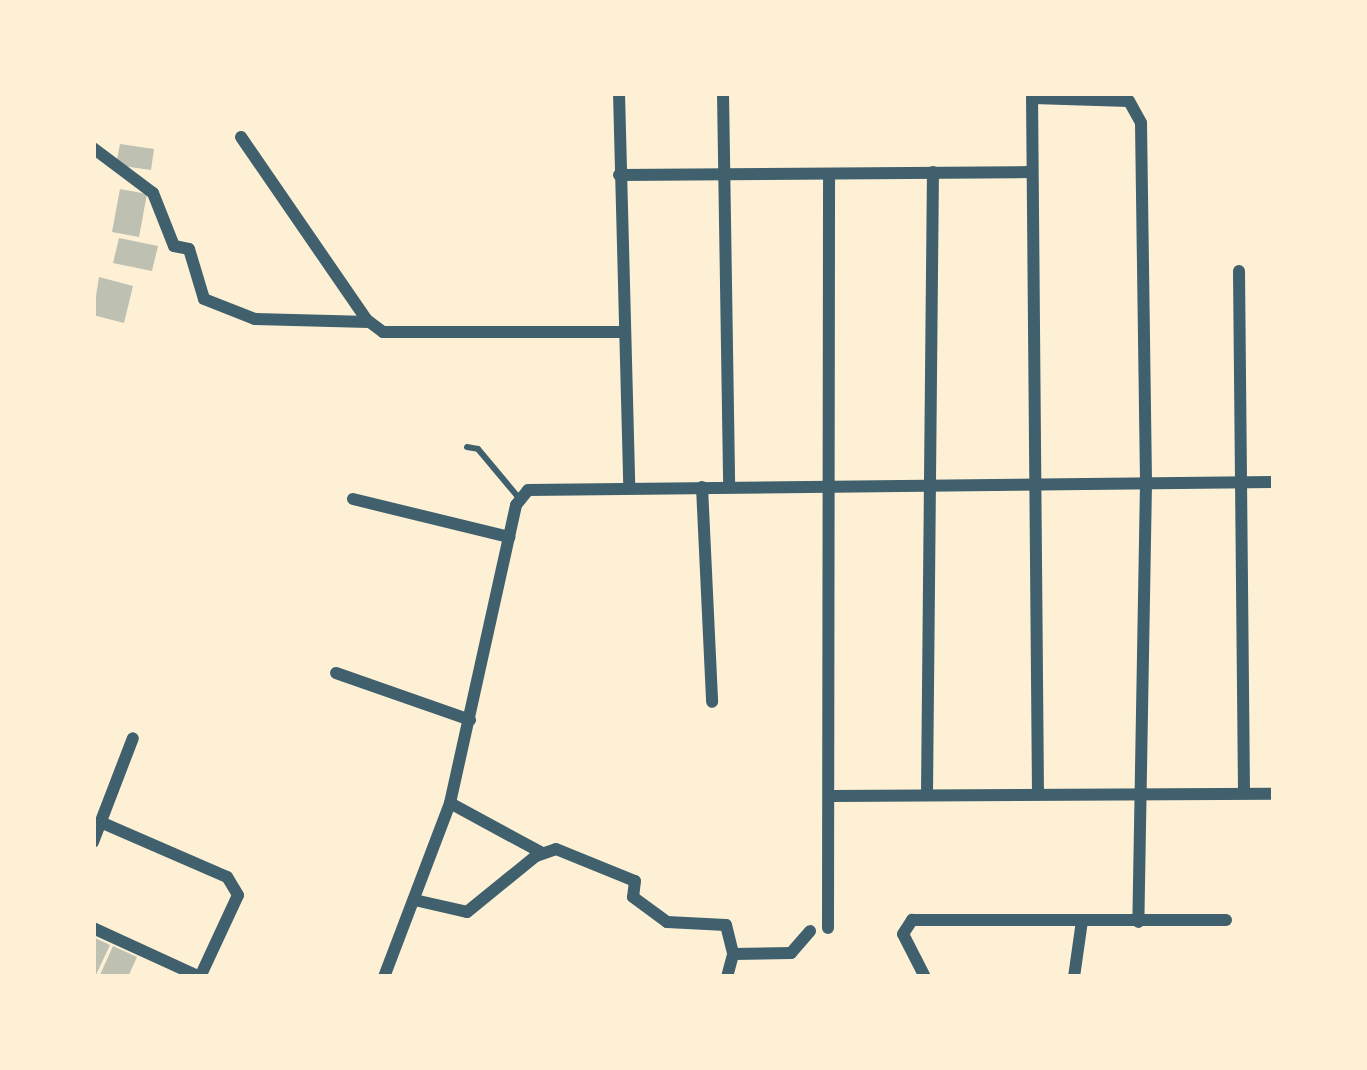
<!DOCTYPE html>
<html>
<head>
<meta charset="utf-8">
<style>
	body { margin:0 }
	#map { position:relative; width:1367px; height:1070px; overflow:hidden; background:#fdf0d5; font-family:"Fira Sans",sans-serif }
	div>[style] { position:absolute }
	.building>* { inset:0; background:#bec0b2 }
	.service>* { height:6px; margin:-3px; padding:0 3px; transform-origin:3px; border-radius:3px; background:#3f606c }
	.minor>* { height:12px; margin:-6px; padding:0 6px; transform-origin:6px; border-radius:6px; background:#3f606c }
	span { translate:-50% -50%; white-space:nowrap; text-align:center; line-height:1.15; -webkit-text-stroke:12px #fdf0d5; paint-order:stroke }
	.frame { position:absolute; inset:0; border:96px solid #fdf0d5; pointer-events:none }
</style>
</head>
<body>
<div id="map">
	<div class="building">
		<div style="clip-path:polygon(120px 144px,154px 149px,151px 170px,116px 165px)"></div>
		<div style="clip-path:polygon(120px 189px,147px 194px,139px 237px,112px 232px)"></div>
		<div style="clip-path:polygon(119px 238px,158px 246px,152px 271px,113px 263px)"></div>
		<div style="clip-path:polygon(99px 277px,133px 286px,124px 323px,93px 315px)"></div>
		<div style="clip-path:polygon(93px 937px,110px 945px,95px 977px,93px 977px)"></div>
		<div style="clip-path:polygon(113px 946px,137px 957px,128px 977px,99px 977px)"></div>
	</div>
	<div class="service">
		<div style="left:467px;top:447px;width:11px;rotate:10deg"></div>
		<div style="left:478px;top:449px;width:64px;rotate:50.1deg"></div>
	</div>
	<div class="minor">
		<div style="left:619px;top:93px;width:392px;rotate:88.5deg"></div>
		<div style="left:723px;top:93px;width:392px;rotate:89.1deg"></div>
		<div style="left:1032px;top:93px;width:701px;rotate:89.51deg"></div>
		<div style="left:1033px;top:98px;width:96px;rotate:1.8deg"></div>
		<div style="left:1129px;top:101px;width:25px;rotate:61deg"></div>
		<div style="left:1141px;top:123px;width:360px;rotate:89.2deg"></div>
		<div style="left:1146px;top:483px;width:439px;rotate:91deg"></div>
		<div style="left:241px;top:137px;width:222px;rotate:55.5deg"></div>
		<div style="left:367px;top:320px;width:20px;rotate:37deg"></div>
		<div style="left:383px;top:332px;width:238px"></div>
		<div style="left:93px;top:148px;width:75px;rotate:36.9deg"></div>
		<div style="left:153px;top:193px;width:57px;rotate:68.4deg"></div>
		<div style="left:174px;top:246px;width:15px;rotate:11deg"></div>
		<div style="left:189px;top:249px;width:52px;rotate:73.3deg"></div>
		<div style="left:204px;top:299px;width:55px;rotate:21.4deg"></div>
		<div style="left:255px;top:319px;width:114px;rotate:1.5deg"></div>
		<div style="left:619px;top:175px;width:412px;rotate:-0.4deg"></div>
		<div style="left:1239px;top:271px;width:522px;rotate:89.45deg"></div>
		<div style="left:702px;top:487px;width:215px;rotate:87.3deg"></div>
		<div style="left:353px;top:499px;width:161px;rotate:13.7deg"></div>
		<div style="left:336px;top:673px;width:142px;rotate:19.3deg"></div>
		<div style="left:927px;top:793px;width:621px;rotate:-89.45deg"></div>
		<div style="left:830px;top:796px;width:444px;rotate:-0.3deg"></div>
		<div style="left:450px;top:803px;width:105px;rotate:28.5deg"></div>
		<div style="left:93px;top:842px;width:111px;rotate:-69deg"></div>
		<div style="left:419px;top:901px;width:49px;rotate:12.9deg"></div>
		<div style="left:467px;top:912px;width:89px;rotate:-39.1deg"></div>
		<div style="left:536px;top:856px;width:21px;rotate:-19deg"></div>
		<div style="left:556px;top:849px;width:85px;rotate:22.1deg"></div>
		<div style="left:635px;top:881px;width:16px;rotate:97deg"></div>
		<div style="left:633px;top:897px;width:42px;rotate:36.3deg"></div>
		<div style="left:667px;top:922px;width:59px;rotate:2.9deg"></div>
		<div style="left:726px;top:925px;width:30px;rotate:76deg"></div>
		<div style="left:733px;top:954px;width:58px;rotate:-1deg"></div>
		<div style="left:791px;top:953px;width:29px;rotate:-49deg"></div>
		<div style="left:93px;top:928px;width:118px;rotate:24.6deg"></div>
		<div style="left:200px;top:977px;width:90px;rotate:-65.1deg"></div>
		<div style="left:238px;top:895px;width:21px;rotate:-121deg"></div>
		<div style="left:227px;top:877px;width:135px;rotate:-156.5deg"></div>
		<div style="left:828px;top:928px;width:753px;rotate:-89.92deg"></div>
		<div style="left:384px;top:977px;width:186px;rotate:-69.2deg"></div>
		<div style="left:450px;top:803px;width:305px;rotate:-77.5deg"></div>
		<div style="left:516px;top:505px;width:19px;rotate:-51deg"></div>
		<div style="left:528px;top:490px;width:746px;rotate:-0.61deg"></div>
		<div style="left:727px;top:977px;width:24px;rotate:-75deg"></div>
		<div style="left:925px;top:977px;width:48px;rotate:-117.1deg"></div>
		<div style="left:903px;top:934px;width:17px;rotate:-57deg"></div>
		<div style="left:912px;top:920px;width:314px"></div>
		<div style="left:1074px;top:977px;width:57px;rotate:-81.9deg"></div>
	</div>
	<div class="frame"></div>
</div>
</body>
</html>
